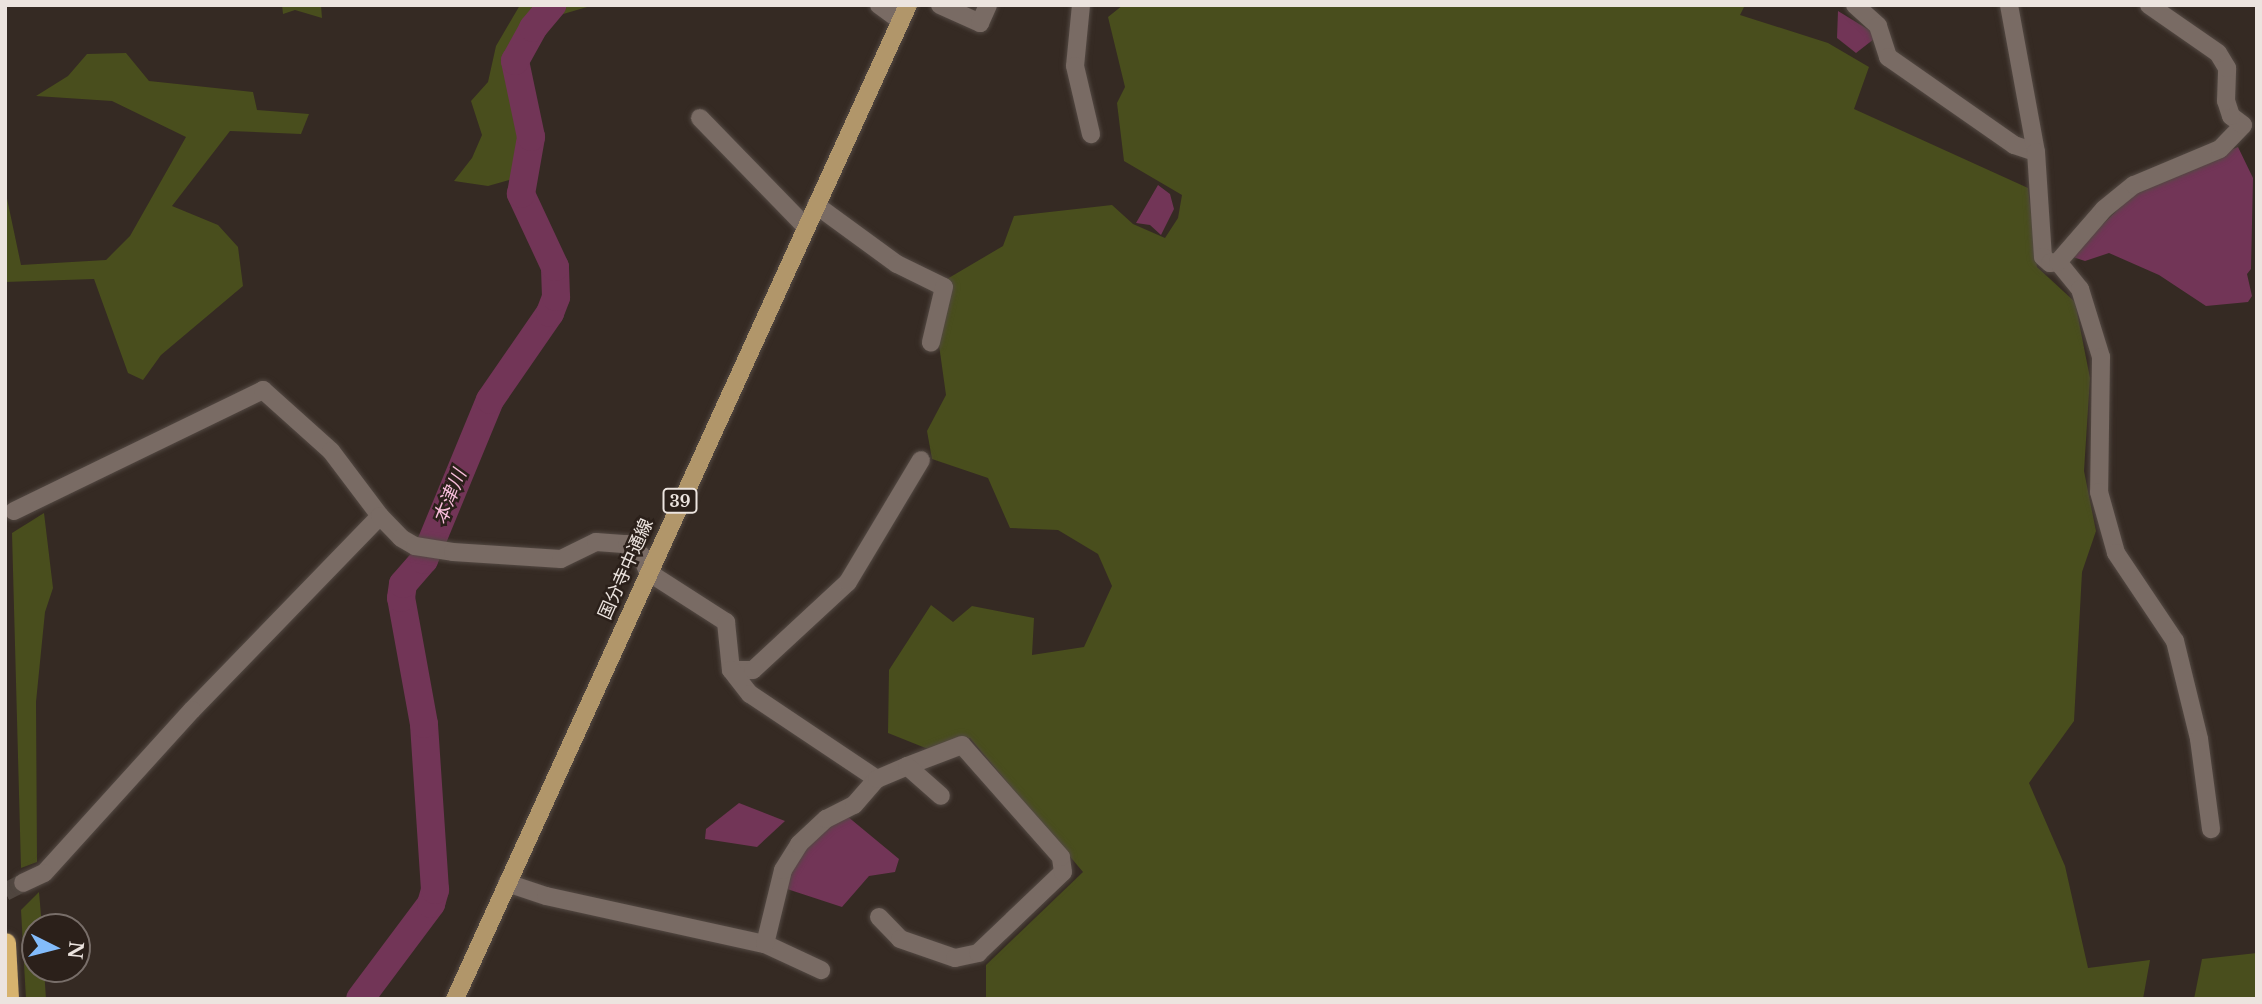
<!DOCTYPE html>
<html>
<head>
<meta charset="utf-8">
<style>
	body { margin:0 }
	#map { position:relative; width:2262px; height:1004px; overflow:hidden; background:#352a23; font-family:"Libre Baskerville","Noto Sans JP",serif }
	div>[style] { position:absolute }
	.green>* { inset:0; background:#494e1d }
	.water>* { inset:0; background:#723557 }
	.river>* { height:28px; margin:-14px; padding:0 14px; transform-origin:14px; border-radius:14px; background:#723557 }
	.minor-tunnel>* { height:18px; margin-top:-9px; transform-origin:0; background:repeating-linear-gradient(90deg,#50463f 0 18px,transparent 0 27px) }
	.roads { filter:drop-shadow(0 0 2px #534943) drop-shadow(0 0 2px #534943) }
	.minor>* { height:18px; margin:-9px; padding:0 9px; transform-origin:9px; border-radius:9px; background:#796b64 }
	.major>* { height:18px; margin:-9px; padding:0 9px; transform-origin:9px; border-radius:9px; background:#b1966a }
	.highway>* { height:21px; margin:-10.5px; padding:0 10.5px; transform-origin:10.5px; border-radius:10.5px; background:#d7b36e }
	span { translate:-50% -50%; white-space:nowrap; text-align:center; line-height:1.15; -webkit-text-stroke:5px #2b201a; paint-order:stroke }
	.shield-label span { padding:2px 5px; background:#2b201a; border:2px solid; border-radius:5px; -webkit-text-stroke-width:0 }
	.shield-label { font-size:16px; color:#ece4df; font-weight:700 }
	.street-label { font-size:18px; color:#ece4df }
	.water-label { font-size:19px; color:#f7bdda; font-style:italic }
	.frame { position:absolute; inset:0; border:7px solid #ece4df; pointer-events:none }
	.north { position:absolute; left:21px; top:913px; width:70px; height:70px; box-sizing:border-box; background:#2b201a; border:2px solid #786e69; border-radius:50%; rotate:96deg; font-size:19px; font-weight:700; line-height:28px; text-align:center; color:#ece4df }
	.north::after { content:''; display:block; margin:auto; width:24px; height:32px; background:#83bcfb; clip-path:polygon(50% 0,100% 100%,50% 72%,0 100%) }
</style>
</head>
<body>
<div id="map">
	<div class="green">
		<div style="clip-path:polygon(282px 5px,321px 5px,322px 18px,295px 10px,283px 14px)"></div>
		<div style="clip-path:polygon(520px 5px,594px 5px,529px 24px,512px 50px,512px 77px,525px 130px,516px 178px,488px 186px,454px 181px,472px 158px,482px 135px,471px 101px,488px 82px,496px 46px)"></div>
		<div style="clip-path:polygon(1123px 5px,1745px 5px,1740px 15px,1828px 43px,1869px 67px,1854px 109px,2028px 188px,2037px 267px,2075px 302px,2090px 378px,2084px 471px,2096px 531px,2082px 572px,2074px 721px,2029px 783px,2065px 866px,2088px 968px,2150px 960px,2143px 999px,986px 999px,986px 965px,1083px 872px,970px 738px,928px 749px,888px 733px,889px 670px,931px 605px,953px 622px,972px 606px,1034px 618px,1032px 655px,1084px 647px,1112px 586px,1098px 554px,1058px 530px,1010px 528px,988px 478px,932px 459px,927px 431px,946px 395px,939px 345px,947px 279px,1003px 246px,1014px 216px,1112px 205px,1133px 224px,1165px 238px,1178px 218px,1182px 195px,1124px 161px,1117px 103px,1125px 87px,1108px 17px)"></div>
		<div style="clip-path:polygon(126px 53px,149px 81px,253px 92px,257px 110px,309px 114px,301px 134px,230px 131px,172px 206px,218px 225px,238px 247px,243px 286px,161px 355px,143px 380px,128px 373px,94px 279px,5px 282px,5px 189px,21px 265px,106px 260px,130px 236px,186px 137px,112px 101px,36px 96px,68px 76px,87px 54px)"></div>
		<div style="clip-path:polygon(44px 513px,53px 588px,45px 612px,36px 702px,37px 862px,21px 868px,12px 533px)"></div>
		<div style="clip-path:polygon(39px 892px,42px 927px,35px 927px,35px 969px,44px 969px,46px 999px,26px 999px,21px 910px)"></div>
		<div style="clip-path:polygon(2257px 953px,2257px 999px,2194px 999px,2202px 959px)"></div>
	</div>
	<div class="water">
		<div style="clip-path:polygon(1838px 11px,1874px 33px,1874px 39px,1856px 53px,1837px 38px)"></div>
		<div style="clip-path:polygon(2238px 147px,2253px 178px,2251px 269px,2247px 274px,2252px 296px,2248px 302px,2206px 306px,2159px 275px,2109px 253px,2085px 261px,2070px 256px,2138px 190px)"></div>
		<div style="clip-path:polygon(1158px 185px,1170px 194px,1174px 209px,1161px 235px,1150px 225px,1136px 223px)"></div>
		<div style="clip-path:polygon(739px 803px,785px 821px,757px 847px,705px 839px,706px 829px)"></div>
		<div style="clip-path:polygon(847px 816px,899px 859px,895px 872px,869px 876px,842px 907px,784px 888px,799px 858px,822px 832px)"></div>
	</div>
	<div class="river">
		<div style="left:360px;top:999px;width:119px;rotate:-53.2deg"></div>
		<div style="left:431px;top:904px;width:15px;rotate:-74deg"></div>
		<div style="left:435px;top:890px;width:166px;rotate:-93.8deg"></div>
		<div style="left:424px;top:724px;width:128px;rotate:-100.3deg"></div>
		<div style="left:401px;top:598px;width:14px;rotate:-82deg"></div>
		<div style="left:403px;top:584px;width:32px;rotate:-49deg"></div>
		<div style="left:424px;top:560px;width:173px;rotate:-67.6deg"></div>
		<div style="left:490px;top:400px;width:106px;rotate:-55.4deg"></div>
		<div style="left:550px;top:313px;width:17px;rotate:-69deg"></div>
		<div style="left:556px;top:297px;width:30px;rotate:-92deg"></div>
		<div style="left:555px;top:267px;width:81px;rotate:-115deg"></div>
		<div style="left:521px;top:194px;width:58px;rotate:-80deg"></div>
		<div style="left:531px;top:137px;width:78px;rotate:-101.9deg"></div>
		<div style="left:515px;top:61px;width:38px;rotate:-61deg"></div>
		<div style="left:533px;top:28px;width:30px;rotate:-50deg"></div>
	</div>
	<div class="minor-tunnel">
		<div style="left:5px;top:892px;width:20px;rotate:-27deg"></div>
	</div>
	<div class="roads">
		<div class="minor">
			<div style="left:879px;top:5px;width:27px;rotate:36deg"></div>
			<div style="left:940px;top:5px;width:44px;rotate:24.2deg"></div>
			<div style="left:980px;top:23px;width:20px;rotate:-66deg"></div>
			<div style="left:1081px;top:5px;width:61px;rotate:95.6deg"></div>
			<div style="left:1075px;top:66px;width:70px;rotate:76.8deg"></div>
			<div style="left:1855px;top:5px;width:31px;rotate:42deg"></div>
			<div style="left:1878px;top:26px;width:33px;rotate:72deg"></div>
			<div style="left:1888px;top:57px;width:154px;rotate:34.9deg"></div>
			<div style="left:2014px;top:145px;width:23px;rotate:18deg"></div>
			<div style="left:2009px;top:5px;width:149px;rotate:79.6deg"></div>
			<div style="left:2036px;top:152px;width:105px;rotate:86.2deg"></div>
			<div style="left:2043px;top:257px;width:9px;rotate:41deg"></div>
			<div style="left:2050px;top:263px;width:8px;rotate:-7deg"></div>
			<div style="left:2058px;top:262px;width:35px;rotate:51deg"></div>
			<div style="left:2080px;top:289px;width:71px;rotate:72.8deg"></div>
			<div style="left:2101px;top:357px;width:135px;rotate:90.8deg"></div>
			<div style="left:2099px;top:492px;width:63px;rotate:74.4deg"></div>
			<div style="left:2116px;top:553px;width:106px;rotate:56.2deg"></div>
			<div style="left:2175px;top:641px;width:101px;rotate:76.2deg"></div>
			<div style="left:2199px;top:739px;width:91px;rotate:82.4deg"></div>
			<div style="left:700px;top:118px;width:152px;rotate:45.8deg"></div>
			<div style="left:816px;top:205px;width:100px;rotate:36.1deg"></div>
			<div style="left:897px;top:264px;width:52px;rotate:26.1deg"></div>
			<div style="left:944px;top:287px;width:57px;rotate:103.3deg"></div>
			<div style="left:2058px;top:262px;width:70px;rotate:-49deg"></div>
			<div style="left:2104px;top:209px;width:38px;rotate:-39deg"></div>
			<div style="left:2134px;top:185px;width:93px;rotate:-22.7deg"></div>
			<div style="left:2220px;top:149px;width:33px;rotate:-46deg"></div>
			<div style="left:2243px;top:125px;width:15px;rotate:-143deg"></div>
			<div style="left:2231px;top:116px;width:16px;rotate:-108deg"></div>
			<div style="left:2226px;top:101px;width:33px;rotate:-88deg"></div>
			<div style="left:2227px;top:68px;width:17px;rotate:-121deg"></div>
			<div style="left:2218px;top:53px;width:84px;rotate:-145.2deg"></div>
			<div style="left:14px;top:511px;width:277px;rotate:-25.9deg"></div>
			<div style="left:263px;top:390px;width:91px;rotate:41.9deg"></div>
			<div style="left:331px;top:451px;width:81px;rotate:53deg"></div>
			<div style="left:380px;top:516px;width:270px;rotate:134.1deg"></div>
			<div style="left:192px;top:710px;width:220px;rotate:132.2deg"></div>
			<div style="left:44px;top:873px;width:23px;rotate:155deg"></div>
			<div style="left:380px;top:516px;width:30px;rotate:46deg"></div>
			<div style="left:401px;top:538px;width:16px;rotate:30deg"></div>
			<div style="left:415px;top:546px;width:38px;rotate:9deg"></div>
			<div style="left:453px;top:552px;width:108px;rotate:3.7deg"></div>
			<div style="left:561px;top:559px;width:39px;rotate:-26deg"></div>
			<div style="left:596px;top:542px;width:31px;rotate:4deg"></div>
			<div style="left:627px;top:544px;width:18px;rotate:38deg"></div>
			<div style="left:641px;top:555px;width:18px;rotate:68deg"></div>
			<div style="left:648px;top:572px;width:93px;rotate:32.7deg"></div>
			<div style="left:726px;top:622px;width:48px;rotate:84.1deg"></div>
			<div style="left:731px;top:670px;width:22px"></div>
			<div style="left:753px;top:670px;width:129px;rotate:-42.8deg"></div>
			<div style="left:848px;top:582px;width:142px;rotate:-59.1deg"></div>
			<div style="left:731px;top:670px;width:31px;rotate:52deg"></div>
			<div style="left:750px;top:694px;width:153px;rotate:33.8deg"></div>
			<div style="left:507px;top:883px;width:41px;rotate:18.4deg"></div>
			<div style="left:546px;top:896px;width:224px;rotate:12.4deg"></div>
			<div style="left:765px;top:944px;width:62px;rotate:24.9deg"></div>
			<div style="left:879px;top:917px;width:30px;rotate:46deg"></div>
			<div style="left:900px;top:939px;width:58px;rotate:19.1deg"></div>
			<div style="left:955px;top:958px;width:24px;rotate:-12deg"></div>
			<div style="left:978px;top:953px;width:117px;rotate:-43.6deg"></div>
			<div style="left:1063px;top:872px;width:15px;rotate:-98deg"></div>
			<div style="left:1061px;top:857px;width:149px;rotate:-131.5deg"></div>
			<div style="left:962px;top:745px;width:59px;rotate:159.1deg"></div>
			<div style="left:765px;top:944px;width:76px;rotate:-76.3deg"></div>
			<div style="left:783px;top:870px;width:31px;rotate:-58deg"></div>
			<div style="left:799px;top:844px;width:37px;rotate:-43deg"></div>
			<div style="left:826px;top:819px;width:31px;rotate:-27deg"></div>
			<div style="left:854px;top:805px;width:35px;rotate:-49deg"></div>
			<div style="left:877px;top:779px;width:33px;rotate:-23deg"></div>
			<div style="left:907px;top:766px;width:45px;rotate:41.4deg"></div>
		</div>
		<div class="major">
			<div style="left:455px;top:999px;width:1092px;rotate:-65.5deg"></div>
		</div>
		<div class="highway">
			<div style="left:5px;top:943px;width:56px;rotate:86.9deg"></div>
		</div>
	</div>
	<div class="shield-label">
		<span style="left:680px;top:501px">39</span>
	</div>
	<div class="street-label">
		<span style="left:626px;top:569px;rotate:-66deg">国分寺中通線</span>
	</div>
	<div class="water-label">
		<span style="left:450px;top:497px;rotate:-68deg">本津川</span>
	</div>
	<div class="frame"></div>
	<div class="north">N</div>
</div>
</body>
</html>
